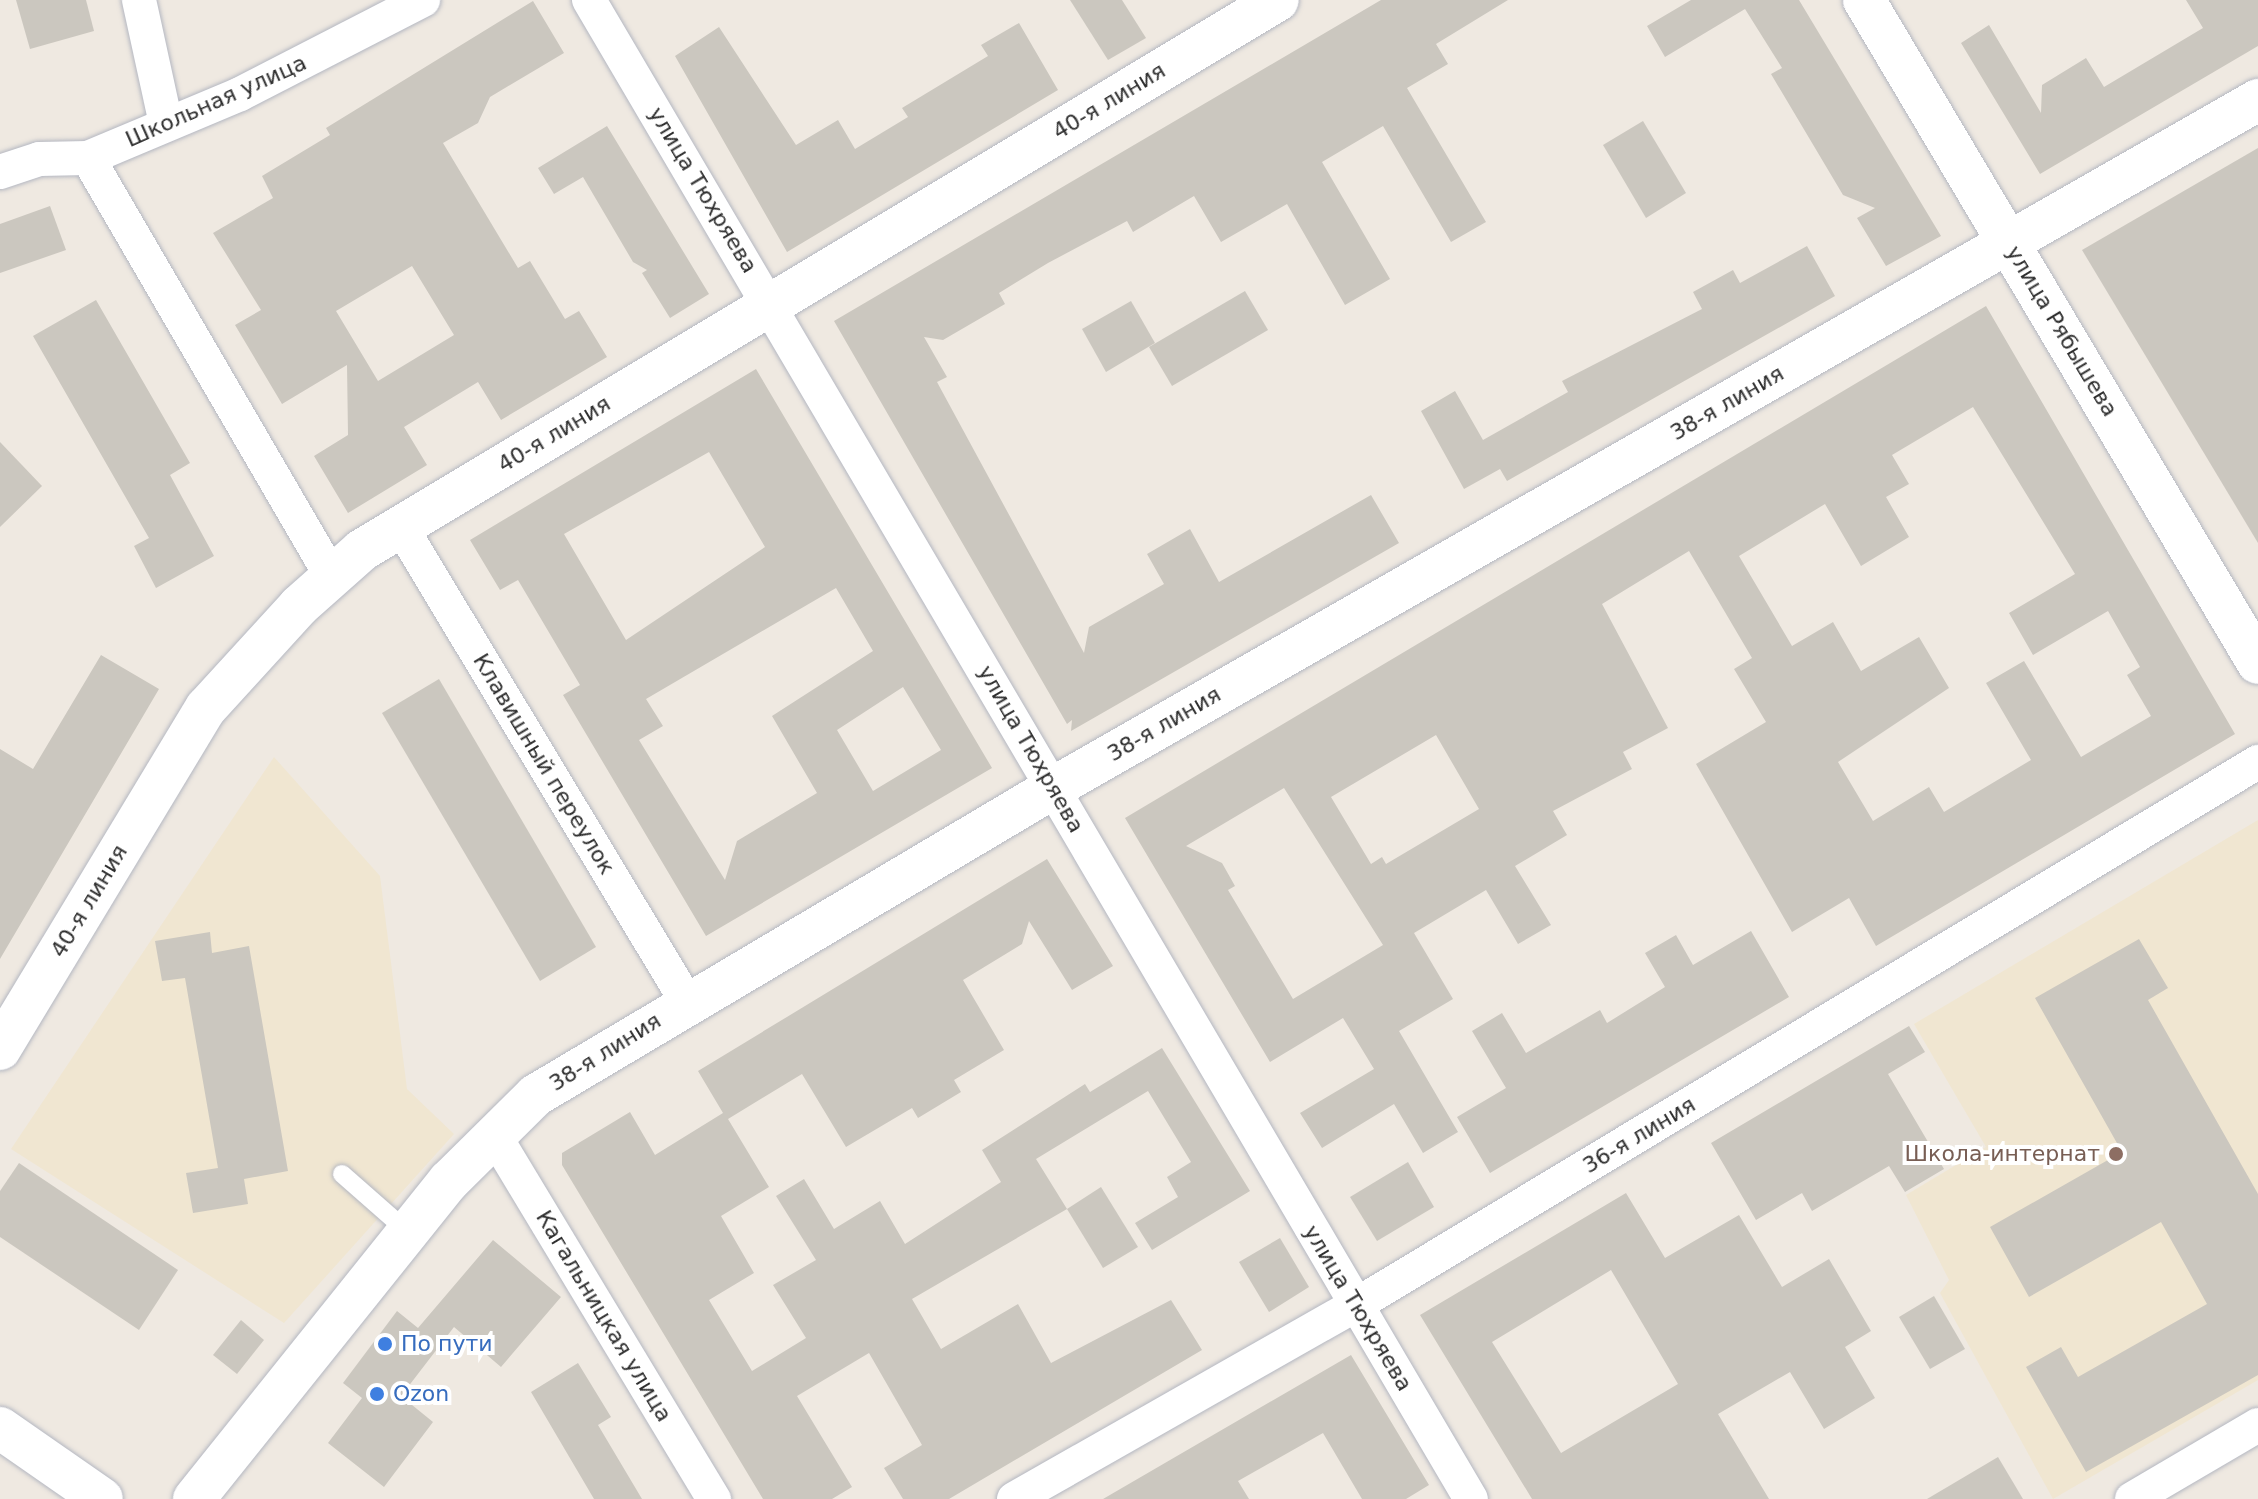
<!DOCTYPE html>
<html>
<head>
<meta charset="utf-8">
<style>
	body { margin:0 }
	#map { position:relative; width:2258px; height:1499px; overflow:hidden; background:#efe9e1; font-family:"DejaVu Sans",sans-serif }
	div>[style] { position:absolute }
	.education>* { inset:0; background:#f0e6d1 }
	.building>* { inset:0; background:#cbc7bf }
	.roads { filter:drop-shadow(0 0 2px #b4b7c1) drop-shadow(0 0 2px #b4b7c1) }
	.service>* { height:18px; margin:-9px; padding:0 9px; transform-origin:9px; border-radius:9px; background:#fff }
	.minor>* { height:34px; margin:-17px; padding:0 17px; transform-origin:17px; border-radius:17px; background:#fff }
	.tertiary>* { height:42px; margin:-21px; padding:0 21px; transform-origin:21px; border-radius:21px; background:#fff }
	.dots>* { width:22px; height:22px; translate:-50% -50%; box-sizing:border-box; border:4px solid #fff; border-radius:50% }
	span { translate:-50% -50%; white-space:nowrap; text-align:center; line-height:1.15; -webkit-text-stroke:8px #fff; paint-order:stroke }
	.street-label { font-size:22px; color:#2e2e2e }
	.education-label { font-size:22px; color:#785e54 }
	.right { translate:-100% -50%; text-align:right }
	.shop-label { font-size:22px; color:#366cbe }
	.left { translate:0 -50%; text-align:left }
</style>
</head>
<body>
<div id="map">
	<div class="education">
		<div style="clip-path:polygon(274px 757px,380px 876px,407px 1089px,454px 1134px,284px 1323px,11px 1149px)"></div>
		<div style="clip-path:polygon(2258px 820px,2258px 1380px,2053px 1499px,1940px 1293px,1949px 1280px,1906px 1195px,1986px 1147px,1914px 1024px)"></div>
	</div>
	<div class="building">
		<div style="clip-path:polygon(16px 0,86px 0,94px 31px,30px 49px)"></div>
		<div style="clip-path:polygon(1070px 0,1122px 0,1146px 38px,1108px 60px)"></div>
		<div style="clip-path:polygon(1381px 0,1508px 0,1436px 44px,1448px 64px,1407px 88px,1486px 222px,1451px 242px,1383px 126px,1322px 162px,1390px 279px,1345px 305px,1287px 204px,1221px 242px,1194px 196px,1133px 232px,1127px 221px,1048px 263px,999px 293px,1005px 304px,943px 340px,924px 337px,947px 377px,937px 382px,1084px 653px,1089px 627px,1164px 584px,1147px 554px,1190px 529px,1219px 582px,1371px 495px,1399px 543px,1071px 731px,1072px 720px,1067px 724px,834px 321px)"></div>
		<div style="clip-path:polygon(1691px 0,1799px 0,1941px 236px,1886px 266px,1857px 218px,1875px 208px,1843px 195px,1771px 74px,1782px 68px,1745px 9px,1665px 57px,1647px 26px)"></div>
		<div style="clip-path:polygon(2186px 0,2258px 0,2258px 46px,2040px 174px,1961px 43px,1989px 25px,2041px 113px,2042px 85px,2086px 58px,2104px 87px,2203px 28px)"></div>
		<div style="clip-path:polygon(evenodd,533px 1px,564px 53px,490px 97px,478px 123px,443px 143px,518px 268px,530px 261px,565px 319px,579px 311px,607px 357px,501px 420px,478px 382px,404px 427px,427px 465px,348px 513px,314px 456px,348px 435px,347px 365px,282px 404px,235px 325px,261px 310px,213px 233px,273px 198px,262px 176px,330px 135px,326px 128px,533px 1px,412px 266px,454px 335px,378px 381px,336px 311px,412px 266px)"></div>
		<div style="clip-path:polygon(1019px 23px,1058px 90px,787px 252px,675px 56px,719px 27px,796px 145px,838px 120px,855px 149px,908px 117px,902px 108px,988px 56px,981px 45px)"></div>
		<div style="clip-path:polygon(1643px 121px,1686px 193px,1646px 218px,1603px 145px)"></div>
		<div style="clip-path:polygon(607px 126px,709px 294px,670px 318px,642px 273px,647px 270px,633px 262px,583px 177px,554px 194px,538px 168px)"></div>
		<div style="clip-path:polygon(2258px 148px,2258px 543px,2082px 250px)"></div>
		<div style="clip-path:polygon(50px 206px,66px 250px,0 273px,0 224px)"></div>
		<div style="clip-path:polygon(1807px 246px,1835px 296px,1507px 481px,1500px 469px,1464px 489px,1421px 411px,1455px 391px,1483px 440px,1568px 392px,1562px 381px,1702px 309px,1693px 292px,1733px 270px,1740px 283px)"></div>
		<div style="clip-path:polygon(1245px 291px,1268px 330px,1172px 386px,1149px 347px)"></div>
		<div style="clip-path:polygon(96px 300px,190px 463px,170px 475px,214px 556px,156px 588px,134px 546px,149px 538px,33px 336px)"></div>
		<div style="clip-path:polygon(1131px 301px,1155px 343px,1106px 372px,1082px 329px)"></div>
		<div style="clip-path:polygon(evenodd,1986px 306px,2235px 734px,1876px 946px,1849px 898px,1792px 932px,1696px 764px,1766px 722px,1734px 669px,1752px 658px,1689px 551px,1602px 604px,1668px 728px,1623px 752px,1632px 769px,1553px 811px,1567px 835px,1515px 866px,1551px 925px,1518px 944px,1486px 890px,1414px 933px,1453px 999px,1399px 1031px,1458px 1132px,1423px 1153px,1394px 1104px,1322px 1148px,1300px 1113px,1374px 1069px,1343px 1018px,1270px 1062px,1125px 818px,1986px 306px,1973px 407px,2075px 574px,2009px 613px,2033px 655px,2108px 611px,2140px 667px,2127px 675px,2151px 716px,2081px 757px,2024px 661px,1986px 683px,2031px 760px,1944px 812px,1929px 787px,1873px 821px,1838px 762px,1949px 688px,1919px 637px,1861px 671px,1833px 622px,1792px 646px,1739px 556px,1825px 504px,1861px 566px,1909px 537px,1886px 497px,1909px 484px,1892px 455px,1973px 407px,1986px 306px,1436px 735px,1479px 809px,1386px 864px,1382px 857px,1371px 864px,1331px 797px,1436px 735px,1986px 306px,1284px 788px,1383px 945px,1293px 999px,1228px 890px,1235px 886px,1222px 863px,1186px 846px,1284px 788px)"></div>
		<div style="clip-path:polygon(evenodd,756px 369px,992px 768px,706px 936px,563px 695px,580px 685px,518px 580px,500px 590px,470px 540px,756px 369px,709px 452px,765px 547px,626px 640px,564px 534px,709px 452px,756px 369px,836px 588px,873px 651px,772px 716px,817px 793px,737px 841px,725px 880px,639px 740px,663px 726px,646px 699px,836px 588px,756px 369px,903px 687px,941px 750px,873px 791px,837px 730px,903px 687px)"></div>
		<div style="clip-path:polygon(0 442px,42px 486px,0 527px)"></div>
		<div style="clip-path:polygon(101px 655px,159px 689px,0 959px,0 749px,33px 769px)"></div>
		<div style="clip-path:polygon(439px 679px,596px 947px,540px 981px,382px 713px)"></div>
		<div style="clip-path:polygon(1047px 859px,1113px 966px,1072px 990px,1029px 921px,1022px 944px,963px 980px,1004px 1050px,954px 1080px,961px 1092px,918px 1118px,912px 1108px,846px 1147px,802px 1074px,728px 1119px,769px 1187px,721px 1216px,754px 1273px,709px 1300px,752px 1371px,806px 1338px,773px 1285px,816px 1260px,776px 1196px,804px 1179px,834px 1229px,880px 1201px,905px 1244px,1001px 1182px,982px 1150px,1085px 1084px,1090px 1092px,1162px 1048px,1250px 1191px,1152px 1250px,1135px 1223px,1178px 1197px,1167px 1177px,1191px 1162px,1148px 1091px,1036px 1159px,1067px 1209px,912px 1299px,941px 1349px,1018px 1304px,1051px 1363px,1171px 1300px,1202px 1350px,949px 1499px,903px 1499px,884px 1468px,922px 1445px,869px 1353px,797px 1396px,852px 1487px,832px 1499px,763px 1499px,562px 1165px,562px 1153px,630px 1112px,655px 1155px,723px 1113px,698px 1071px)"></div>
		<div style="clip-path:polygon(1751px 931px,1789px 997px,1490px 1173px,1457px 1117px,1506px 1088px,1472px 1031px,1502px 1013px,1526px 1053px,1600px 1010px,1607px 1023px,1665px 987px,1645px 953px,1676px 935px,1693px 965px)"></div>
		<div style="clip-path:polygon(210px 932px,212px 953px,249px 946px,288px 1171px,244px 1179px,248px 1204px,193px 1213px,186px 1173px,218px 1168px,185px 978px,162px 981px,155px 941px)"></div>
		<div style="clip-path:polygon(2139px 939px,2168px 988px,2148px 1000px,2258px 1194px,2258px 1375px,2086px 1472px,2026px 1367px,2061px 1347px,2078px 1377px,2207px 1304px,2161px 1222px,2029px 1297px,1990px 1227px,2122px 1152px,2035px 998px)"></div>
		<div style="clip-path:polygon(1909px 1026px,1925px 1052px,1888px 1074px,1944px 1169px,1905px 1192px,1889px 1166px,1812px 1211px,1802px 1193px,1756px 1220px,1711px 1143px)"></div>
		<div style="clip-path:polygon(1408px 1162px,1434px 1207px,1377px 1241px,1350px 1197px)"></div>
		<div style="clip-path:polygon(19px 1163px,178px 1270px,139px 1330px,0 1237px,0 1191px)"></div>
		<div style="clip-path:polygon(1101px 1187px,1138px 1247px,1103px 1268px,1067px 1209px)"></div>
		<div style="clip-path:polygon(evenodd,1626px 1193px,1665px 1258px,1739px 1215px,1782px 1287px,1829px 1259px,1871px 1331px,1845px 1347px,1875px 1398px,1824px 1429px,1790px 1372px,1718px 1414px,1769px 1499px,1532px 1499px,1420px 1315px,1626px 1193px,1611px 1270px,1678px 1384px,1561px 1453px,1492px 1342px,1611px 1270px)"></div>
		<div style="clip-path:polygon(1280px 1238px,1309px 1287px,1269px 1312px,1239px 1262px)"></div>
		<div style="clip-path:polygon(493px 1240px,561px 1297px,501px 1367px,454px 1327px,401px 1396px,433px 1422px,384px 1487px,328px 1443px,362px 1398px,343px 1383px,397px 1311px,418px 1328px)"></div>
		<div style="clip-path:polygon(1934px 1296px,1965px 1349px,1930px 1369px,1899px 1317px)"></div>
		<div style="clip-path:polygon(241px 1320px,264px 1340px,237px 1374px,213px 1355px)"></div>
		<div style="clip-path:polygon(1351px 1355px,1429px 1485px,1406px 1499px,1362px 1499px,1323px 1433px,1238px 1481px,1249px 1499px,1103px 1499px)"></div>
		<div style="clip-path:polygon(578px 1363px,611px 1417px,598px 1425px,642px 1499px,594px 1499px,531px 1392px)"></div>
		<div style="clip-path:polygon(1998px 1457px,2023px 1499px,1927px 1499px)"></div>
	</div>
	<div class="roads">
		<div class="service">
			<div style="left:342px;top:1174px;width:88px;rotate:41.3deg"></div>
		</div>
		<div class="minor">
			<div style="left:139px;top:0;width:127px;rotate:77.7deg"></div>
			<div style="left:589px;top:0;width:1739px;rotate:59.53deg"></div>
			<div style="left:88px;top:158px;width:486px;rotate:59.8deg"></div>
			<div style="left:0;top:172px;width:41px;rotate:-18.4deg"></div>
			<div style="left:39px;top:159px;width:49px;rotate:-1.2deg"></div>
			<div style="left:88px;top:158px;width:165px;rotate:-22.8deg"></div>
			<div style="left:240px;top:94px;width:206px;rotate:-27.2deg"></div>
			<div style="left:401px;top:527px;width:554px;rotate:58.95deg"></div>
			<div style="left:493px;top:1133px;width:428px;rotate:58.9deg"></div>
			<div style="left:1014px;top:1499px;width:393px;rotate:-29.6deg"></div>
			<div style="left:1356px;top:1305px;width:1053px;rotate:-31.05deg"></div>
			<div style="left:2132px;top:1499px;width:146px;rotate:-30.4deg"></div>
		</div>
		<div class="tertiary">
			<div style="left:1864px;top:0;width:771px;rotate:59.28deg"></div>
			<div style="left:0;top:1049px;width:398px;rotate:-58.9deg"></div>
			<div style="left:206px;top:708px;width:138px;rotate:-47.6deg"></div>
			<div style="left:299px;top:606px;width:84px;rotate:-41.6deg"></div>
			<div style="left:362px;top:550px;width:1068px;rotate:-30.98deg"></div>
			<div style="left:0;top:1428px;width:124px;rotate:34.8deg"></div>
			<div style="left:194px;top:1499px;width:408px;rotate:-51.3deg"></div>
			<div style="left:449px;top:1181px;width:122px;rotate:-44.7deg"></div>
			<div style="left:536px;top:1095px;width:601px;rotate:-30.7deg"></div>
			<div style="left:1053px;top:788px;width:1388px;rotate:-29.72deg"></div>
		</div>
	</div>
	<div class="dots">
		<div style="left:2116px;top:1154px;background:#8d6e63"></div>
		<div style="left:385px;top:1344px;background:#3f7fe0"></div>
		<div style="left:377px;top:1394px;background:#3f7fe0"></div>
	</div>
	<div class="street-label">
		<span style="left:216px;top:101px;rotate:-24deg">Школьная улица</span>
		<span style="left:1109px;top:101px;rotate:-31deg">40-я линия</span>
		<span style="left:703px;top:190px;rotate:59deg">улица Тюхряева</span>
		<span style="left:2062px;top:331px;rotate:59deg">улица Рябышева</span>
		<span style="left:1727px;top:403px;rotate:-30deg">38-я линия</span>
		<span style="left:554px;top:434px;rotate:-31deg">40-я линия</span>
		<span style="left:1164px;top:724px;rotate:-30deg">38-я линия</span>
		<span style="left:1031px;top:749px;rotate:60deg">улица Тюхряева</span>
		<span style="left:544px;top:764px;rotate:59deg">Клавишный переулок</span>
		<span style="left:89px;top:901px;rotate:-59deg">40-я линия</span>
		<span style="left:605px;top:1052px;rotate:-32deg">38-я линия</span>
		<span style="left:1639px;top:1135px;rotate:-31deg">36-я линия</span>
		<span style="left:1358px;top:1308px;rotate:59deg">улица Тюхряева</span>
		<span style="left:604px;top:1316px;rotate:59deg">Кагальницкая улица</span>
	</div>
	<div class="education-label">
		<span class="right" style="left:2100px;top:1154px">Школа-интернат</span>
	</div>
	<div class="shop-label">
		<span class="left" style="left:401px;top:1344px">По пути</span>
		<span class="left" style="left:393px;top:1394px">Ozon</span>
	</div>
</div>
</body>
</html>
